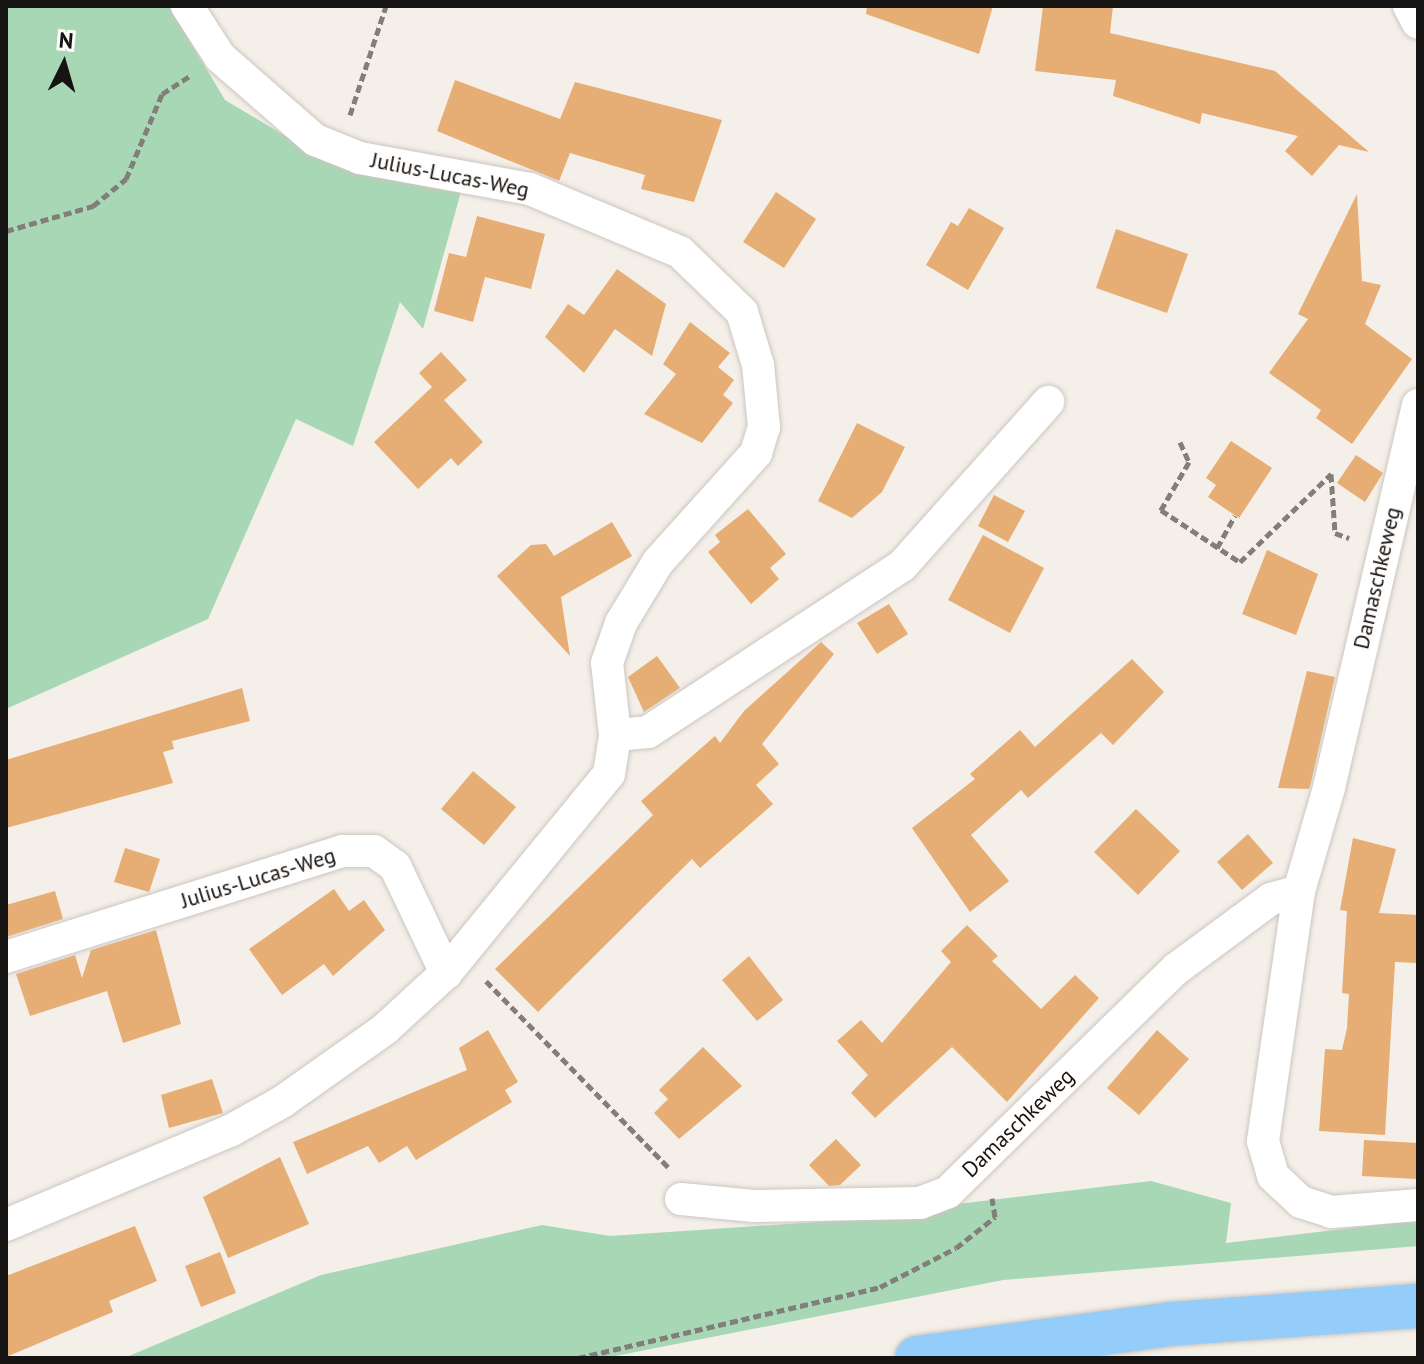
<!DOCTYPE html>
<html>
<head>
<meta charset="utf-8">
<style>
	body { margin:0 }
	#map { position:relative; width:1424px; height:1364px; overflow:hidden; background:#f5efe9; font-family:"PT Sans",sans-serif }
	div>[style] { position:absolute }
	.green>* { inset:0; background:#a8d7b5 }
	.building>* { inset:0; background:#e6ae74 }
	.path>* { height:5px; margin-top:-2.5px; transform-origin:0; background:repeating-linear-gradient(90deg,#827e7a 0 8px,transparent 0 12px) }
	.roads { filter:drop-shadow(0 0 2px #ccc6c0) drop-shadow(0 0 2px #ccc6c0) }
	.street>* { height:32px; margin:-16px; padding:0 16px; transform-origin:16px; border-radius:16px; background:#fff }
	.highway>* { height:44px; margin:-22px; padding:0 22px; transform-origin:22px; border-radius:22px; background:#95cdfa }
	span { translate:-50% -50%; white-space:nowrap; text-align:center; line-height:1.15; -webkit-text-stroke:6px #fefdfc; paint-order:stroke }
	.street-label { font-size:22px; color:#161412 }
	.frame { position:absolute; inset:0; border:8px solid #161412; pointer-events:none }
	.north { position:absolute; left:24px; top:24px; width:80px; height:80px; -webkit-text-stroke:6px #fefdfc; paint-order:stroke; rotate:5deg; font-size:22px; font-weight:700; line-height:32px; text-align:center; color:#161412 }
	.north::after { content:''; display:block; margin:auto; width:28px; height:36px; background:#161412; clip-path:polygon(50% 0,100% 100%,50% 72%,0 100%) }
</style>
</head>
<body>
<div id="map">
	<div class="green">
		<div style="clip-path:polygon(6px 6px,169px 6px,225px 100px,329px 162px,462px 188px,423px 329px,400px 302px,353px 446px,296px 419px,208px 619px,6px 709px)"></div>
		<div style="clip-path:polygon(1151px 1181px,1231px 1203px,1226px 1243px,1418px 1220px,1418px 1246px,1003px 1280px,605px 1358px,124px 1358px,321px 1275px,542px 1225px,610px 1236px,936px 1214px,949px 1205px)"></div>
	</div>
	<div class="building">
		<div style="clip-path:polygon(867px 6px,993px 6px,979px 54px,866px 14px)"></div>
		<div style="clip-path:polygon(1043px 6px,1113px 6px,1110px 33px,1275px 71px,1369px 152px,1339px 145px,1312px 176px,1285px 151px,1298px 136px,1202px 113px,1200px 124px,1113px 96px,1116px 80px,1035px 71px)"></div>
		<div style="clip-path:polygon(455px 80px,560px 119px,575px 82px,722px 120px,694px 202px,641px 189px,645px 175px,570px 153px,559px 181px,437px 131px)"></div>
		<div style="clip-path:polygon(776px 192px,816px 219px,784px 268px,743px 242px)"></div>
		<div style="clip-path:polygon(1357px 194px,1362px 281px,1381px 285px,1365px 324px,1412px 359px,1352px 444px,1316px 418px,1321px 410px,1269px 373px,1308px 319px,1298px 314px)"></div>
		<div style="clip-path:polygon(969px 208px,1004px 228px,968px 290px,926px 265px,951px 222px,958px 226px)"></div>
		<div style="clip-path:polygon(477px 216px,545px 234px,531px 289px,485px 277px,473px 322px,434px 311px,449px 253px,466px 257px)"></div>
		<div style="clip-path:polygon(1116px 229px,1188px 254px,1167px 313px,1096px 288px)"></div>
		<div style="clip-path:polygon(617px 269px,666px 304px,652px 356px,615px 329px,584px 373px,545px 337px,568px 304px,584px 315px)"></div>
		<div style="clip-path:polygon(690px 322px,730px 353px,718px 367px,734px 380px,723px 395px,733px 403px,702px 443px,644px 414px,676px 374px,663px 364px)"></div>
		<div style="clip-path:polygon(441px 352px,467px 380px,444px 400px,483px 442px,458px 466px,451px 458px,418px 489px,374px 442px,432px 387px,419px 373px)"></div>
		<div style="clip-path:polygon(857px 423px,905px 447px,882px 492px,852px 518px,818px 501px)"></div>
		<div style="clip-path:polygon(1231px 441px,1272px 468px,1239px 518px,1208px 497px,1216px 485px,1206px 478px)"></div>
		<div style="clip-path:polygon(1356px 455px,1383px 473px,1365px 502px,1337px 483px)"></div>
		<div style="clip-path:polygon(994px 495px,1025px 511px,1008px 542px,978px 526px)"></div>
		<div style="clip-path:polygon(748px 509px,786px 554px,770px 568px,779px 579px,751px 604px,708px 552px,720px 542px,715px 535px)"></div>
		<div style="clip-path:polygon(612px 522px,632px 556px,561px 597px,570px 656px,497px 576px,531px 545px,546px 544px,554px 556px)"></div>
		<div style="clip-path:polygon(983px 535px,1044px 568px,1010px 633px,948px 600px)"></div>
		<div style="clip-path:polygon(1267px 550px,1318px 574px,1296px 635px,1242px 614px)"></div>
		<div style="clip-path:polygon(889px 604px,908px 634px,877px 654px,857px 623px)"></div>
		<div style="clip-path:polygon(821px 642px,834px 654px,762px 744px,779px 764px,756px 785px,773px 804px,700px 868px,692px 859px,538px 1012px,495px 969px,653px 815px,641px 801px,715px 736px,720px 743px,744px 711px)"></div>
		<div style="clip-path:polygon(657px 656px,680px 688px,644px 712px,628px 677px)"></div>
		<div style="clip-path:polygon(1132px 659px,1164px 692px,1113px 745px,1101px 733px,1028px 798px,1021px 790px,971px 835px,1009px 881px,970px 912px,912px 828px,975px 779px,970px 774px,1020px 730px,1035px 747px)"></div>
		<div style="clip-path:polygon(1307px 671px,1335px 677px,1311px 783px,1309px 789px,1278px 788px)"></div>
		<div style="clip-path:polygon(242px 688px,250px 721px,172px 741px,174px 749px,163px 752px,173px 783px,6px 828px,6px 760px)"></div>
		<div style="clip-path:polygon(473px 771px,516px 807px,484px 845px,441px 809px)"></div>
		<div style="clip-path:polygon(1136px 809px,1180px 851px,1138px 895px,1094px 852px)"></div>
		<div style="clip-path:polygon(1248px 834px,1273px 863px,1242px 890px,1217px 862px)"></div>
		<div style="clip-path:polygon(1353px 838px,1396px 849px,1379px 913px,1418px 915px,1418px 963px,1395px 962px,1385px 1135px,1319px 1131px,1325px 1049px,1342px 1050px,1347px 1028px,1349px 994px,1342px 993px,1347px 911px,1340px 910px)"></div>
		<div style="clip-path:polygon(125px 848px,160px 859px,149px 892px,114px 882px)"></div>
		<div style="clip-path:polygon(334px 889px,349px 911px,364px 900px,385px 930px,333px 976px,324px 964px,282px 995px,249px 949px)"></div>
		<div style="clip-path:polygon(55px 891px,63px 919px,6px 937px,6px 905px)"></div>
		<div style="clip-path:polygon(967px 925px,998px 956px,992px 961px,1041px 1009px,1075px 975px,1099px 998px,1007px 1102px,952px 1047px,875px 1118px,851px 1093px,868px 1075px,837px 1041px,861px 1020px,882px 1043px,951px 962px,941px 951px)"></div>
		<div style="clip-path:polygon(156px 930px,181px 1024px,123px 1043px,107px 991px,30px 1016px,16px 974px,75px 955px,82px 978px,91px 950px)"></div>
		<div style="clip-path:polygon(749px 956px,783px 1000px,757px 1021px,722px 980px)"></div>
		<div style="clip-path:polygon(488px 1030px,518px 1082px,505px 1090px,512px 1102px,416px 1160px,407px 1146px,379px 1163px,368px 1146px,307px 1174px,293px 1142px,467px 1070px,459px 1048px)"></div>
		<div style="clip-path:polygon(1157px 1030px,1189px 1059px,1139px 1115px,1107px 1088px)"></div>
		<div style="clip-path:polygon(703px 1047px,742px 1086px,679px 1139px,654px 1113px,668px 1099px,659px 1090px)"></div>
		<div style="clip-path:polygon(212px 1079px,223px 1113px,169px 1128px,161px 1095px)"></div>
		<div style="clip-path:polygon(836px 1139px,861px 1165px,840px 1185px,829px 1186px,809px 1165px)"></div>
		<div style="clip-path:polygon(1364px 1140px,1418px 1143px,1416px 1179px,1362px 1176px)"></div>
		<div style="clip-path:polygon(280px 1157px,309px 1224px,228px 1258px,203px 1197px)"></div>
		<div style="clip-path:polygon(135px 1226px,157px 1281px,109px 1301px,113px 1312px,6px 1357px,6px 1276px)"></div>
		<div style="clip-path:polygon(220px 1252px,236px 1293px,201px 1307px,185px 1266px)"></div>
	</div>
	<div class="path">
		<div style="left:350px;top:115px;width:115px;rotate:-71.7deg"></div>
		<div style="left:6px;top:231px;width:91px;rotate:-16deg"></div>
		<div style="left:93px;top:206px;width:43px;rotate:-39.3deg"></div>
		<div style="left:126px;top:179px;width:92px;rotate:-67deg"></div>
		<div style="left:162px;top:94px;width:33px;rotate:-33deg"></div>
		<div style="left:1180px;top:442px;width:22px;rotate:66deg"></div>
		<div style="left:1189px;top:462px;width:56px;rotate:120.3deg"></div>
		<div style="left:1161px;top:510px;width:95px;rotate:33.4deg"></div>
		<div style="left:1240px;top:562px;width:127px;rotate:-44deg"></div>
		<div style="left:1331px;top:474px;width:59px;rotate:86.1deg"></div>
		<div style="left:1335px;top:533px;width:15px;rotate:20deg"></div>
		<div style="left:1217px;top:548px;width:37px;rotate:-61deg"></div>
		<div style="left:486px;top:981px;width:262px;rotate:45.6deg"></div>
		<div style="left:578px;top:1358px;width:310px;rotate:-13.2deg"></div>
		<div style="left:880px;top:1287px;width:85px;rotate:-27.2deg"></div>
		<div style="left:956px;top:1248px;width:50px;rotate:-38.5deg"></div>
		<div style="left:995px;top:1217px;width:19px;rotate:-99deg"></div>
	</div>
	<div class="roads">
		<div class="street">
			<div style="left:1409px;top:6px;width:19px;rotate:62deg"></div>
			<div style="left:1418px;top:405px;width:393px;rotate:103.1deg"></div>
			<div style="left:1329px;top:788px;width:107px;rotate:106.2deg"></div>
			<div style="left:1299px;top:891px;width:253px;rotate:98.2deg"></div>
			<div style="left:1263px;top:1141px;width:36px;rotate:74deg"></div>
			<div style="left:1273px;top:1176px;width:38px;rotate:43deg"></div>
			<div style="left:1301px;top:1202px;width:32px;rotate:18deg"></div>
			<div style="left:1331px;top:1212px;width:87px;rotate:-4.6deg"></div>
			<div style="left:615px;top:735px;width:33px;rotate:-5deg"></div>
			<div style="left:648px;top:732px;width:303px;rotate:-33.2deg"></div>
			<div style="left:902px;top:566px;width:220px;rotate:-48.3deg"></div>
			<div style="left:6px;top:957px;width:352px;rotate:-17.5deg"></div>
			<div style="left:342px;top:851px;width:32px"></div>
			<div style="left:374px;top:851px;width:26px;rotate:36deg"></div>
			<div style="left:395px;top:866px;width:119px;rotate:64.5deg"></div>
			<div style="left:681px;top:1199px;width:73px;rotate:5.5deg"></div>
			<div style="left:754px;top:1206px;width:166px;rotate:-1deg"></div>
			<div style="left:920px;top:1203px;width:30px;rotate:-21deg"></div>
			<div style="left:948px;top:1192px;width:319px;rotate:-44.4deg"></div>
			<div style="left:1176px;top:969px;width:118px;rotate:-36.4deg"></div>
			<div style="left:1271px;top:899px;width:29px;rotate:-16deg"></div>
			<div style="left:6px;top:1225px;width:243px;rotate:-22.8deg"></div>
			<div style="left:230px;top:1131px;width:60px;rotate:-29.1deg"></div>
			<div style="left:282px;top:1102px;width:126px;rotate:-35.3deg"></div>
			<div style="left:385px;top:1029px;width:83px;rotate:-42.6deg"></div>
			<div style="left:446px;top:973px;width:257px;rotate:-50.7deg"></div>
			<div style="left:609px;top:774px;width:39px;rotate:-81deg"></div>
			<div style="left:615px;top:735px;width:72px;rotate:-96.3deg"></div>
			<div style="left:607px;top:663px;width:42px;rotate:-70.7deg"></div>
			<div style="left:621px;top:623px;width:71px;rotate:-58.8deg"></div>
			<div style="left:658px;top:562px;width:147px;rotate:-48deg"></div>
			<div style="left:756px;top:453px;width:27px;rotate:-73deg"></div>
			<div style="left:764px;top:427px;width:62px;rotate:-95.5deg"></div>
			<div style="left:758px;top:365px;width:55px;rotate:-106.8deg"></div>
			<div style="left:742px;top:312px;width:86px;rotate:-135.9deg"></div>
			<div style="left:680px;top:252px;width:163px;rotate:-157.2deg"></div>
			<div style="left:530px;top:189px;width:173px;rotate:-169.7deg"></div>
			<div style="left:360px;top:158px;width:48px;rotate:-158.2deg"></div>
			<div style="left:315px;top:140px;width:126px;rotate:-138.9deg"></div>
			<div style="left:220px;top:57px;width:61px;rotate:-122.9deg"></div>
		</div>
		<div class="highway">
			<div style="left:917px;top:1358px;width:256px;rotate:-7.6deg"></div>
			<div style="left:1171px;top:1324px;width:248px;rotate:-4.2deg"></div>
		</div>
	</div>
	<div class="street-label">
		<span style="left:450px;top:175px;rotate:11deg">Julius-Lucas-Weg</span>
		<span style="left:1377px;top:578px;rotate:-77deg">Damaschkeweg</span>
		<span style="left:258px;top:878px;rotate:-17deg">Julius-Lucas-Weg</span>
		<span style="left:1018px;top:1123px;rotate:-44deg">Damaschkeweg</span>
	</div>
	<div class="frame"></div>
	<div class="north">N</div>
</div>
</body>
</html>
